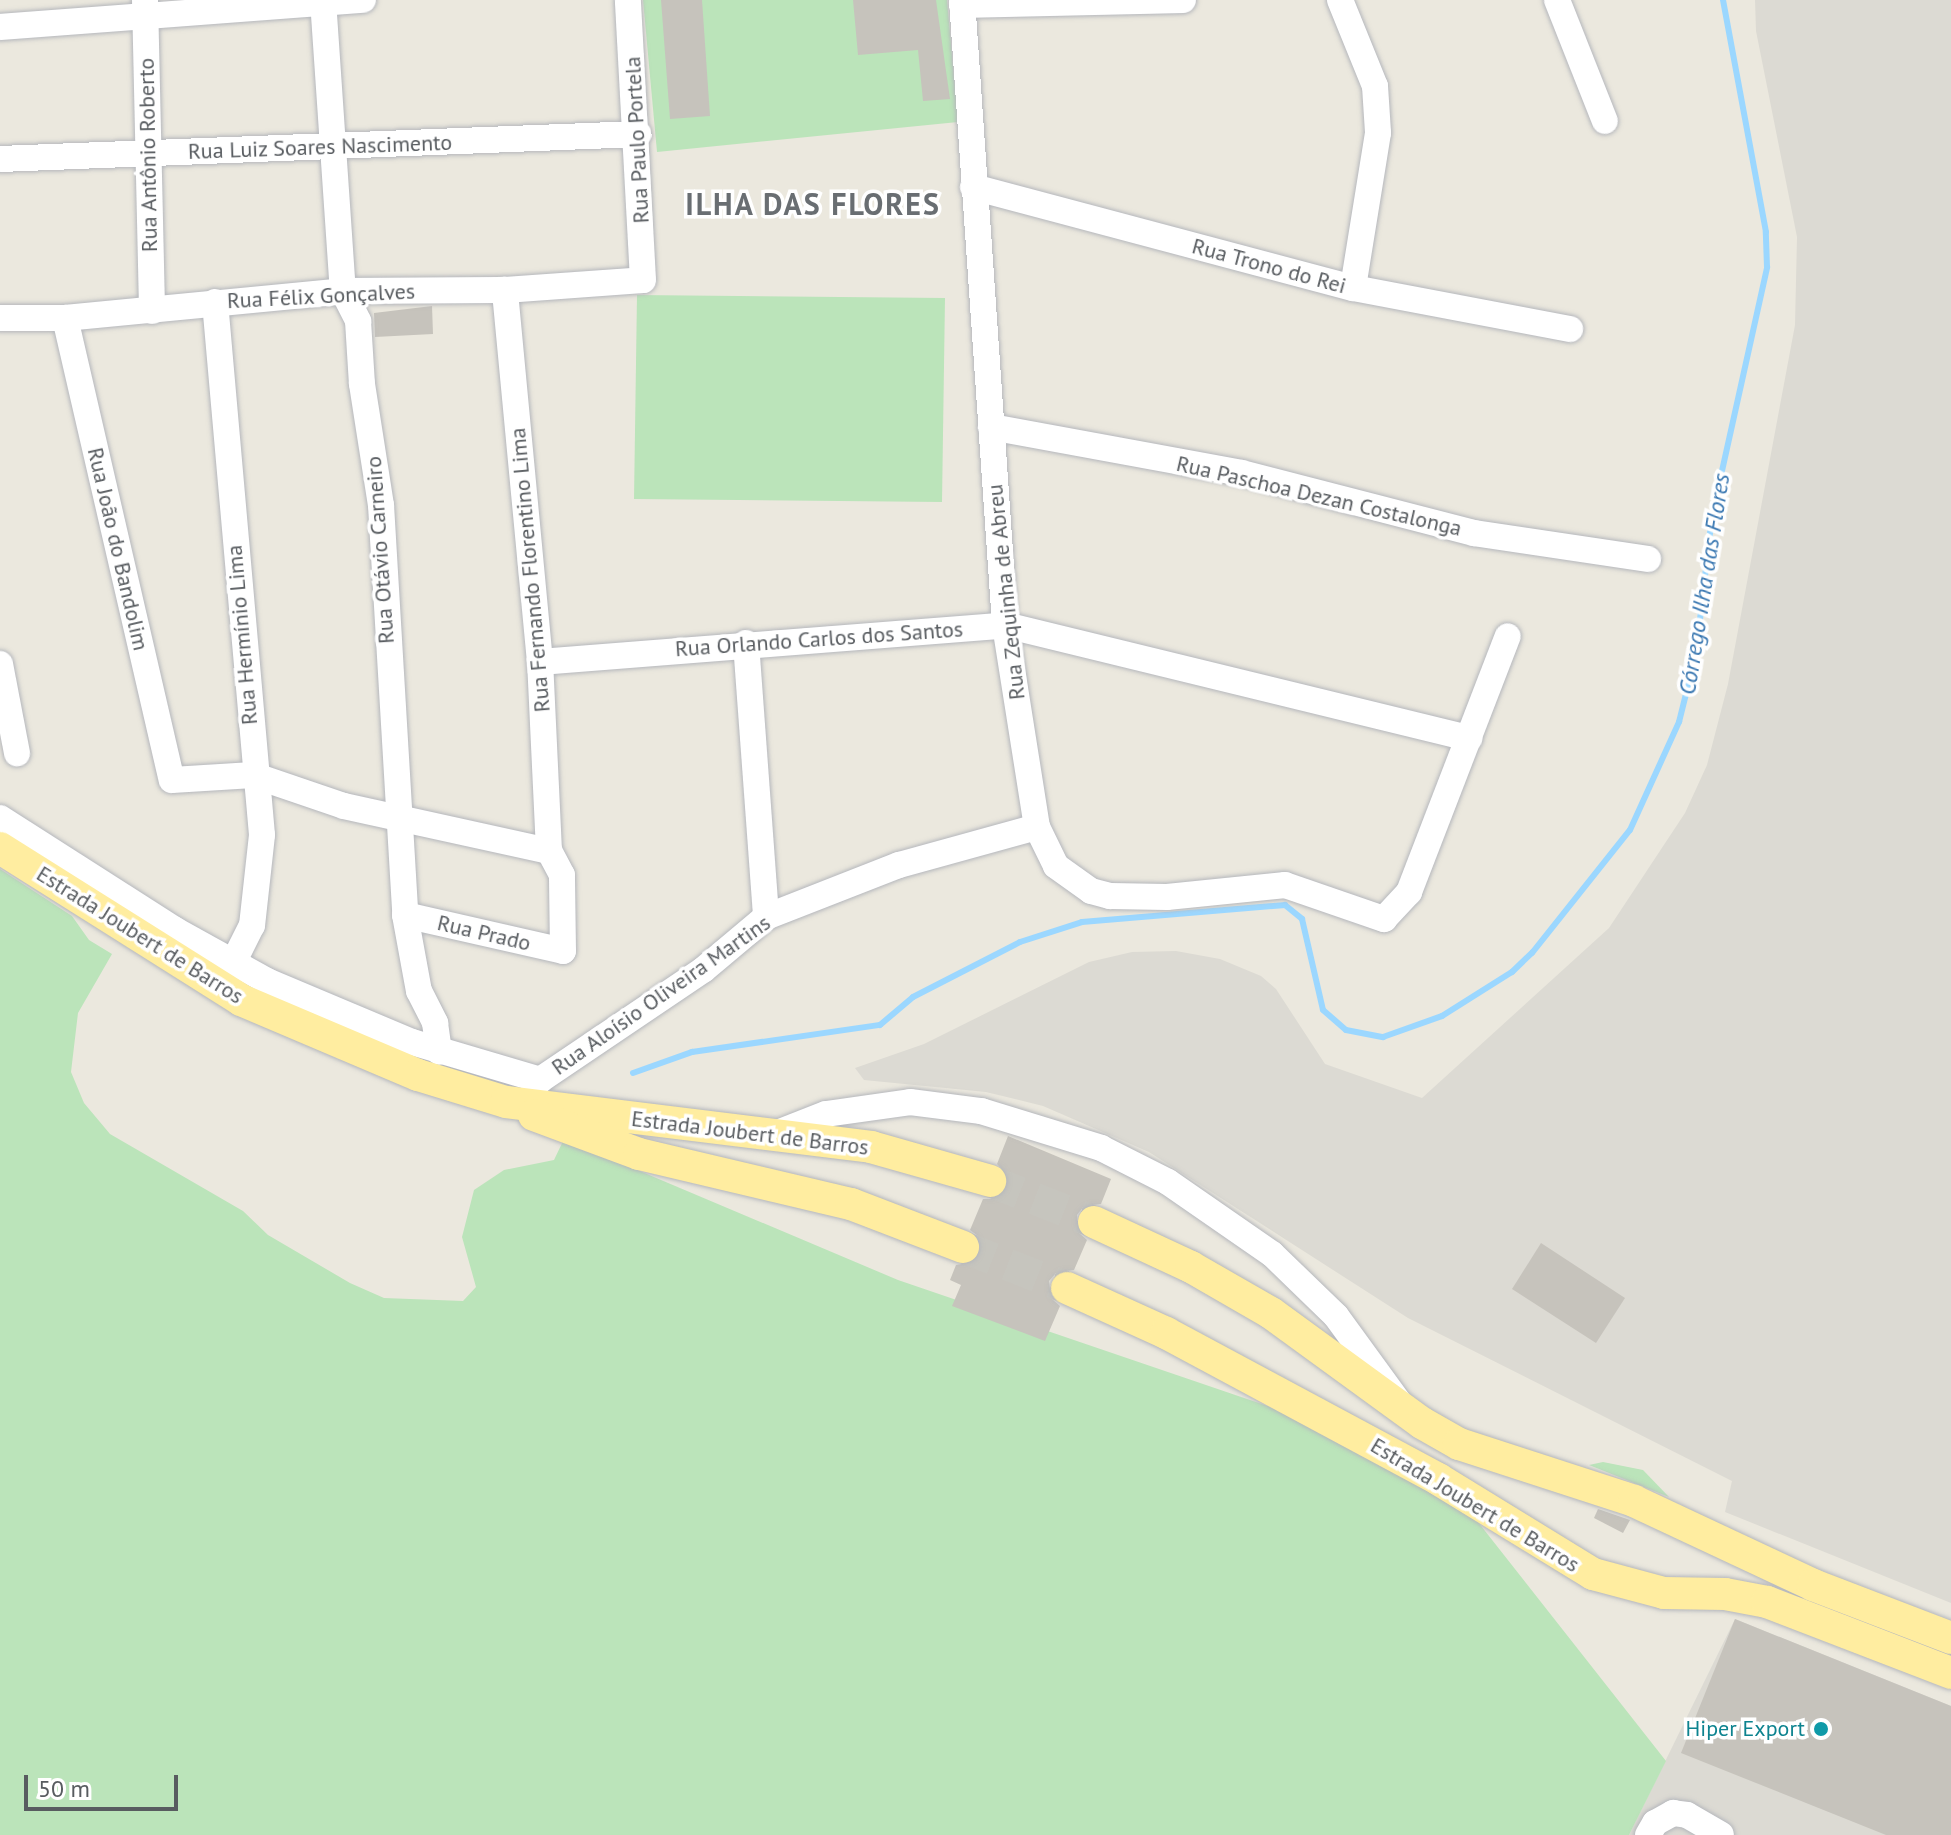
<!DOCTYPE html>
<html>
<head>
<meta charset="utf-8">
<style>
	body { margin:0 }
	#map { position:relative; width:1951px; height:1835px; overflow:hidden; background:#ebe8de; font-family:"PT Sans",sans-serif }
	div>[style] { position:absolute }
	.industrial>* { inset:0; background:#dcdad3 }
	.green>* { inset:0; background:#bbe4ba }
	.stream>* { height:6px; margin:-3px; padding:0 3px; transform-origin:3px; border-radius:3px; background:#9bd7ff }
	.building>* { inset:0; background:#c6c3bc }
	.major-tunnel>* { height:32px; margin-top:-16px; transform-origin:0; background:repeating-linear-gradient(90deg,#c6c5be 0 32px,transparent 0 48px) }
	.roads { filter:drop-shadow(0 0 2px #b5b7bc) drop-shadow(0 0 2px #b5b7bc) }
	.minor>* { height:26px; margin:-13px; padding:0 13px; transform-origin:13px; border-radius:13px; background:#fff }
	.major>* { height:32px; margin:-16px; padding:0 16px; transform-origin:16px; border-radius:16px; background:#ffeda0 }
	.dots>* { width:22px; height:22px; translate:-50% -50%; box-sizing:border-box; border:4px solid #fff; border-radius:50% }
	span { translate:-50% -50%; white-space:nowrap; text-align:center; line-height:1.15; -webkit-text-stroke:7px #fff; paint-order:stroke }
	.street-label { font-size:22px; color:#585c60 }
	.culture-label { font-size:22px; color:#0d838f }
	.right { translate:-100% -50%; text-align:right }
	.water-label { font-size:24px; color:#3977b1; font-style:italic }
	.district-label { font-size:30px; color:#696e72; font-weight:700; letter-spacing:2px }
	.scale { position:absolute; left:24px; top:1775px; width:154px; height:36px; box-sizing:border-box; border:4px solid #585c60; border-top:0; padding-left:10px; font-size:24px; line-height:28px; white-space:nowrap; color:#585c60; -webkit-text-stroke:6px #fff; paint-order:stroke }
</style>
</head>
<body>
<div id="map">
	<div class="industrial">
		<div style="clip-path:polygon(1755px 0,1951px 0,1951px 1603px,1725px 1512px,1732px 1481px,1408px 1318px,1149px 1152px,1043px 1106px,986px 1092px,864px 1080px,855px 1068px,924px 1044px,1089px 962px,1132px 952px,1176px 951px,1220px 959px,1261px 976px,1276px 989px,1325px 1064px,1422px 1098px,1609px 928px,1685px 813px,1707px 765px,1728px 684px,1795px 325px,1797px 237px,1756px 31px)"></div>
		<div style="clip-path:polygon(1735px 1619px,1951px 1706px,1951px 1835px,1629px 1835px)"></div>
	</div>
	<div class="green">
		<div style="clip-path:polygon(643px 0,947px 0,958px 122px,657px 152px)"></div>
		<div style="clip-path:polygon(637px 295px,945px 298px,942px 502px,634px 499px)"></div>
		<div style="clip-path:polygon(0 869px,72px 916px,89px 940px,112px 954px,78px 1013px,71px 1072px,84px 1103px,110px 1134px,243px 1211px,268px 1235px,350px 1283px,384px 1298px,463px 1301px,476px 1287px,462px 1237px,474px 1190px,504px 1170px,554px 1160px,564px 1139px,898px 1280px,1300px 1417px,1452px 1489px,1666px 1761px,1629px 1835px,0 1835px)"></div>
		<div style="clip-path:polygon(1603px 1462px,1643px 1470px,1669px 1497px,1589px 1465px)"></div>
	</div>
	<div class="stream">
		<div style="left:633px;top:1073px;width:63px;rotate:-19.6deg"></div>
		<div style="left:692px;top:1052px;width:190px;rotate:-8.2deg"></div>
		<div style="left:880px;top:1025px;width:43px;rotate:-40.3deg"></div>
		<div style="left:913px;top:997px;width:120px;rotate:-27.2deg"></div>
		<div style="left:1020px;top:942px;width:65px;rotate:-17.9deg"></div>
		<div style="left:1082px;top:922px;width:204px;rotate:-4.8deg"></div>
		<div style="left:1285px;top:905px;width:22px;rotate:39deg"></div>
		<div style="left:1302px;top:919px;width:93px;rotate:77deg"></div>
		<div style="left:1323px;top:1010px;width:30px;rotate:41deg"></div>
		<div style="left:1346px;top:1030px;width:38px;rotate:11deg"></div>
		<div style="left:1383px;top:1037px;width:63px;rotate:-19.6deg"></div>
		<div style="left:1442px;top:1016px;width:83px;rotate:-32.2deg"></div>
		<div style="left:1512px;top:972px;width:28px;rotate:-44deg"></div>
		<div style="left:1532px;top:953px;width:157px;rotate:-51.5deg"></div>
		<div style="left:1630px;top:830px;width:119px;rotate:-65.6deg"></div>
		<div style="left:1679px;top:722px;width:70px;rotate:-76deg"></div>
		<div style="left:1696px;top:654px;width:139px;rotate:-83.4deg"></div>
		<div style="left:1712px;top:516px;width:255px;rotate:-77.5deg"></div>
		<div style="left:1767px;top:267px;width:35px;rotate:-92deg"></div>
		<div style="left:1766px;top:232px;width:236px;rotate:-100.5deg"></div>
	</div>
	<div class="building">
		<div style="clip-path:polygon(661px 0,702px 0,710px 116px,670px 119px)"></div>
		<div style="clip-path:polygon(853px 0,936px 0,950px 99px,923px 101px,918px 50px,858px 55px)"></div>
		<div style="clip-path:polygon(432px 306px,433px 334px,375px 337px,374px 313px)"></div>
		<div style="clip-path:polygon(1008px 1136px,1111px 1179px,1101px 1204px,1084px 1206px,1077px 1215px,1078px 1232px,1087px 1240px,1074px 1270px,1057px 1272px,1049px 1281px,1051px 1298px,1060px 1306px,1045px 1341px,952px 1306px,961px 1285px,950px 1280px,956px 1265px,974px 1262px,981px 1253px,978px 1236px,970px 1230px,983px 1199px,995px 1199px,1008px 1187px,1008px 1176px,997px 1164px)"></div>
		<div style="clip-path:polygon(1541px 1243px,1625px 1298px,1596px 1343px,1512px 1289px)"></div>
		<div style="clip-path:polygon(1598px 1509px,1630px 1520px,1623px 1533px,1594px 1518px)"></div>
		<div style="clip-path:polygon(1735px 1619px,1951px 1706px,1951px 1835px,1886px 1835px,1681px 1753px)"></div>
	</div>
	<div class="major-tunnel">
		<div style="left:990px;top:1181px;width:112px;rotate:21.5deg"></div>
		<div style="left:963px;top:1247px;width:112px;rotate:21.5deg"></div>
	</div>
	<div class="roads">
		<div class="minor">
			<div style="left:145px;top:0;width:311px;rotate:88.7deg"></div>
			<div style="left:323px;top:0;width:292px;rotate:86.1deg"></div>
			<div style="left:343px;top:291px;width:34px;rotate:63deg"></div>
			<div style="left:358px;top:321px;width:63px;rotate:86.4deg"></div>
			<div style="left:362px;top:384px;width:122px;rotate:81.1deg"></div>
			<div style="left:381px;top:505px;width:411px;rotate:86.6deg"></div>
			<div style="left:405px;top:915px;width:77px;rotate:79.6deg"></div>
			<div style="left:419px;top:991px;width:36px;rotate:63deg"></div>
			<div style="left:435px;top:1023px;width:29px;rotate:82deg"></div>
			<div style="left:962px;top:0;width:626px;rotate:86.06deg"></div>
			<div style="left:1005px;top:625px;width:205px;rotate:81deg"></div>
			<div style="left:1037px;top:827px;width:43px;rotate:64deg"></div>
			<div style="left:1056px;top:866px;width:43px;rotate:35.5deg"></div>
			<div style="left:1091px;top:891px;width:20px;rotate:15deg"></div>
			<div style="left:1110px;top:896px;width:57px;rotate:1deg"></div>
			<div style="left:1167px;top:897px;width:119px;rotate:-5.8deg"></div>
			<div style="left:1285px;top:885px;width:105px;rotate:19deg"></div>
			<div style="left:1384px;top:919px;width:37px;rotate:-47deg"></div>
			<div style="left:1409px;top:892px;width:274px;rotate:-68.9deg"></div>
			<div style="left:1340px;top:0;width:93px;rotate:67.9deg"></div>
			<div style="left:1375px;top:86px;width:47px;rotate:86.3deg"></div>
			<div style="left:1378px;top:133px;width:157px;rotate:99.2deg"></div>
			<div style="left:1557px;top:0;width:130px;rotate:68.4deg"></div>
			<div style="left:962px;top:5px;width:221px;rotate:-1.3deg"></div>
			<div style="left:0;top:27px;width:364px;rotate:-4.3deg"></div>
			<div style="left:0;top:159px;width:639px;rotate:-2.24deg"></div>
			<div style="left:973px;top:187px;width:393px;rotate:14.9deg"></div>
			<div style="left:1353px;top:288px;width:221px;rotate:10.7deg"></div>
			<div style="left:215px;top:302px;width:535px;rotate:84.96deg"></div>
			<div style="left:262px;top:835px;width:91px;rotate:96.3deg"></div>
			<div style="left:252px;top:925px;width:42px;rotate:116.6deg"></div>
			<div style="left:0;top:318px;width:65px"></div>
			<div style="left:65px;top:318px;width:279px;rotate:-5.5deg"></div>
			<div style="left:343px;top:291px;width:162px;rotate:-0.4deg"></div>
			<div style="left:505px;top:290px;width:138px;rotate:-4.1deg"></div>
			<div style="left:643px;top:280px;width:280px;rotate:-93.1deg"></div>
			<div style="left:65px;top:318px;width:474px;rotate:77deg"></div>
			<div style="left:172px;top:780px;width:81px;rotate:-3.5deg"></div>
			<div style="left:253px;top:775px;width:96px;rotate:18.8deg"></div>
			<div style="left:344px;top:806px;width:210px;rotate:12.4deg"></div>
			<div style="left:991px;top:427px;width:255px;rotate:10.4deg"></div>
			<div style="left:1242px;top:473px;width:240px;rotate:14.5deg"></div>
			<div style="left:1474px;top:533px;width:176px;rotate:8.5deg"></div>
			<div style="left:746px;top:643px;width:275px;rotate:85.8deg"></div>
			<div style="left:540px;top:662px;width:466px;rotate:-4.5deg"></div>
			<div style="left:1005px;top:625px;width:478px;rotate:13.7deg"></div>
			<div style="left:0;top:664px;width:91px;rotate:79.2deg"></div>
			<div style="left:0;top:818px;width:208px;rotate:32.6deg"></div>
			<div style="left:175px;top:930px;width:105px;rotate:29deg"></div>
			<div style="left:267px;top:981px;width:157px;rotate:22.8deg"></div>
			<div style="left:412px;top:1042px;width:134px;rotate:16.5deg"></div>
			<div style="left:540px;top:1080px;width:197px;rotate:-34deg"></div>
			<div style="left:703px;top:970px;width:82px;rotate:-40.1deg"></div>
			<div style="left:766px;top:917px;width:143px;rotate:-21.4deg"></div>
			<div style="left:899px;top:865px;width:143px;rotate:-15.4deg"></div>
			<div style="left:405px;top:915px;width:162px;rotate:12.8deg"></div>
			<div style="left:563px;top:951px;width:76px;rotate:-90.8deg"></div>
			<div style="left:562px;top:875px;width:27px;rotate:-118deg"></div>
			<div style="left:549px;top:851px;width:189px;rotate:-92.7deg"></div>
			<div style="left:540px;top:662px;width:374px;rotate:-95.4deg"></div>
			<div style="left:772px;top:1135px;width:58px;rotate:-21.3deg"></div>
			<div style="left:826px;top:1114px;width:85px;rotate:-8.1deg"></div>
			<div style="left:910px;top:1102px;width:72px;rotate:7.2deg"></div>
			<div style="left:981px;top:1111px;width:126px;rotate:17.1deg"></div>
			<div style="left:1101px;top:1148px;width:75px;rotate:26.9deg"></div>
			<div style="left:1168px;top:1182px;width:126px;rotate:34.7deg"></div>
			<div style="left:1272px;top:1254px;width:89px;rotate:44.1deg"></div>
			<div style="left:1336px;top:1316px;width:105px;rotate:53.9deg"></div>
			<div style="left:1648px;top:1835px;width:14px;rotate:-60deg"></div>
			<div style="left:1655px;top:1823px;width:21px;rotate:-29deg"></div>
			<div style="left:1673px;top:1813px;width:14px;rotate:8deg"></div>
			<div style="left:1687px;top:1815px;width:39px;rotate:30deg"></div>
		</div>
		<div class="major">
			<div style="left:0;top:848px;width:285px;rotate:32.2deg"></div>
			<div style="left:241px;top:1000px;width:192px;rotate:23deg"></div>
			<div style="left:418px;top:1075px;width:92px;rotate:17.1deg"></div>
			<div style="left:506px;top:1102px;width:368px;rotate:7deg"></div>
			<div style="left:871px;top:1147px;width:124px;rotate:15.9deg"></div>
			<div style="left:534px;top:1115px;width:112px;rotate:20.4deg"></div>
			<div style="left:639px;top:1154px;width:218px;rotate:13.3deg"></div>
			<div style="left:851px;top:1204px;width:120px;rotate:21deg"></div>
			<div style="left:1094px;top:1222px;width:107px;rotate:24.9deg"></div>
			<div style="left:1191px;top:1267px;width:92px;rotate:29.9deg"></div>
			<div style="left:1271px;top:1313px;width:187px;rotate:36.1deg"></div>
			<div style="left:1422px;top:1423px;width:43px;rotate:29.6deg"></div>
			<div style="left:1459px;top:1444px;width:184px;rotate:18deg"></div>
			<div style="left:1634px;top:1501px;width:198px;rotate:25.1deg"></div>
			<div style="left:1813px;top:1585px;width:148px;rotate:21deg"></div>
			<div style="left:1067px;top:1288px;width:109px;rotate:24.4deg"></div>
			<div style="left:1166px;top:1333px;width:309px;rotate:28.2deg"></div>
			<div style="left:1438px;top:1479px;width:182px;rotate:31.5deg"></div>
			<div style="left:1593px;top:1574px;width:73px;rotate:15deg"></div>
			<div style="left:1664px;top:1593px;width:61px;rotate:0.9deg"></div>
			<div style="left:1725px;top:1594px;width:43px;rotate:10.8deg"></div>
			<div style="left:1767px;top:1602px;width:197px;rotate:21.1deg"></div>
		</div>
	</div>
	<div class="dots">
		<div style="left:1821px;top:1729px;background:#0f9aa8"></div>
	</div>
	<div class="street-label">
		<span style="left:637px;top:140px;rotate:-93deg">Rua Paulo Portela</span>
		<span style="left:320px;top:147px;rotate:-2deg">Rua Luiz Soares Nascimento</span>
		<span style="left:148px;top:155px;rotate:-91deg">Rua Antônio Roberto</span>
		<span style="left:1269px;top:266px;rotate:15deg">Rua Trono do Rei</span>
		<span style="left:321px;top:296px;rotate:-3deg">Rua Félix Gonçalves</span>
		<span style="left:1319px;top:496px;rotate:13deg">Rua Paschoa Dezan Costalonga</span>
		<span style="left:118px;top:549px;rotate:77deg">Rua João do Bandolim</span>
		<span style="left:380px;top:550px;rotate:-94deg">Rua Otávio Carneiro</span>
		<span style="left:530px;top:570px;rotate:-95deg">Rua Fernando Florentino Lima</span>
		<span style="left:1006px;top:592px;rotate:-96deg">Rua Zequinha de Abreu</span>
		<span style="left:242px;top:635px;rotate:-95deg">Rua Hermínio Lima</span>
		<span style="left:819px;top:639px;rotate:-4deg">Rua Orlando Carlos dos Santos</span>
		<span style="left:484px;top:933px;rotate:13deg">Rua Prado</span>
		<span style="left:140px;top:935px;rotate:32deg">Estrada Joubert de Barros</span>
		<span style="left:661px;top:995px;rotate:-35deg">Rua Aloísio Oliveira Martins</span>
		<span style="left:750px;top:1133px;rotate:7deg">Estrada Joubert de Barros</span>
		<span style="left:1475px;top:1505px;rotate:31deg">Estrada Joubert de Barros</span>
	</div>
	<div class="culture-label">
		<span class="right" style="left:1805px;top:1729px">Hiper Export</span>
	</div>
	<div class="water-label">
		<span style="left:1704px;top:584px;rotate:-81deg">Córrego Ilha das Flores</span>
	</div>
	<div class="district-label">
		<span style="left:813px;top:204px">ILHA DAS FLORES</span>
	</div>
	<div class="scale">50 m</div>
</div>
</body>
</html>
